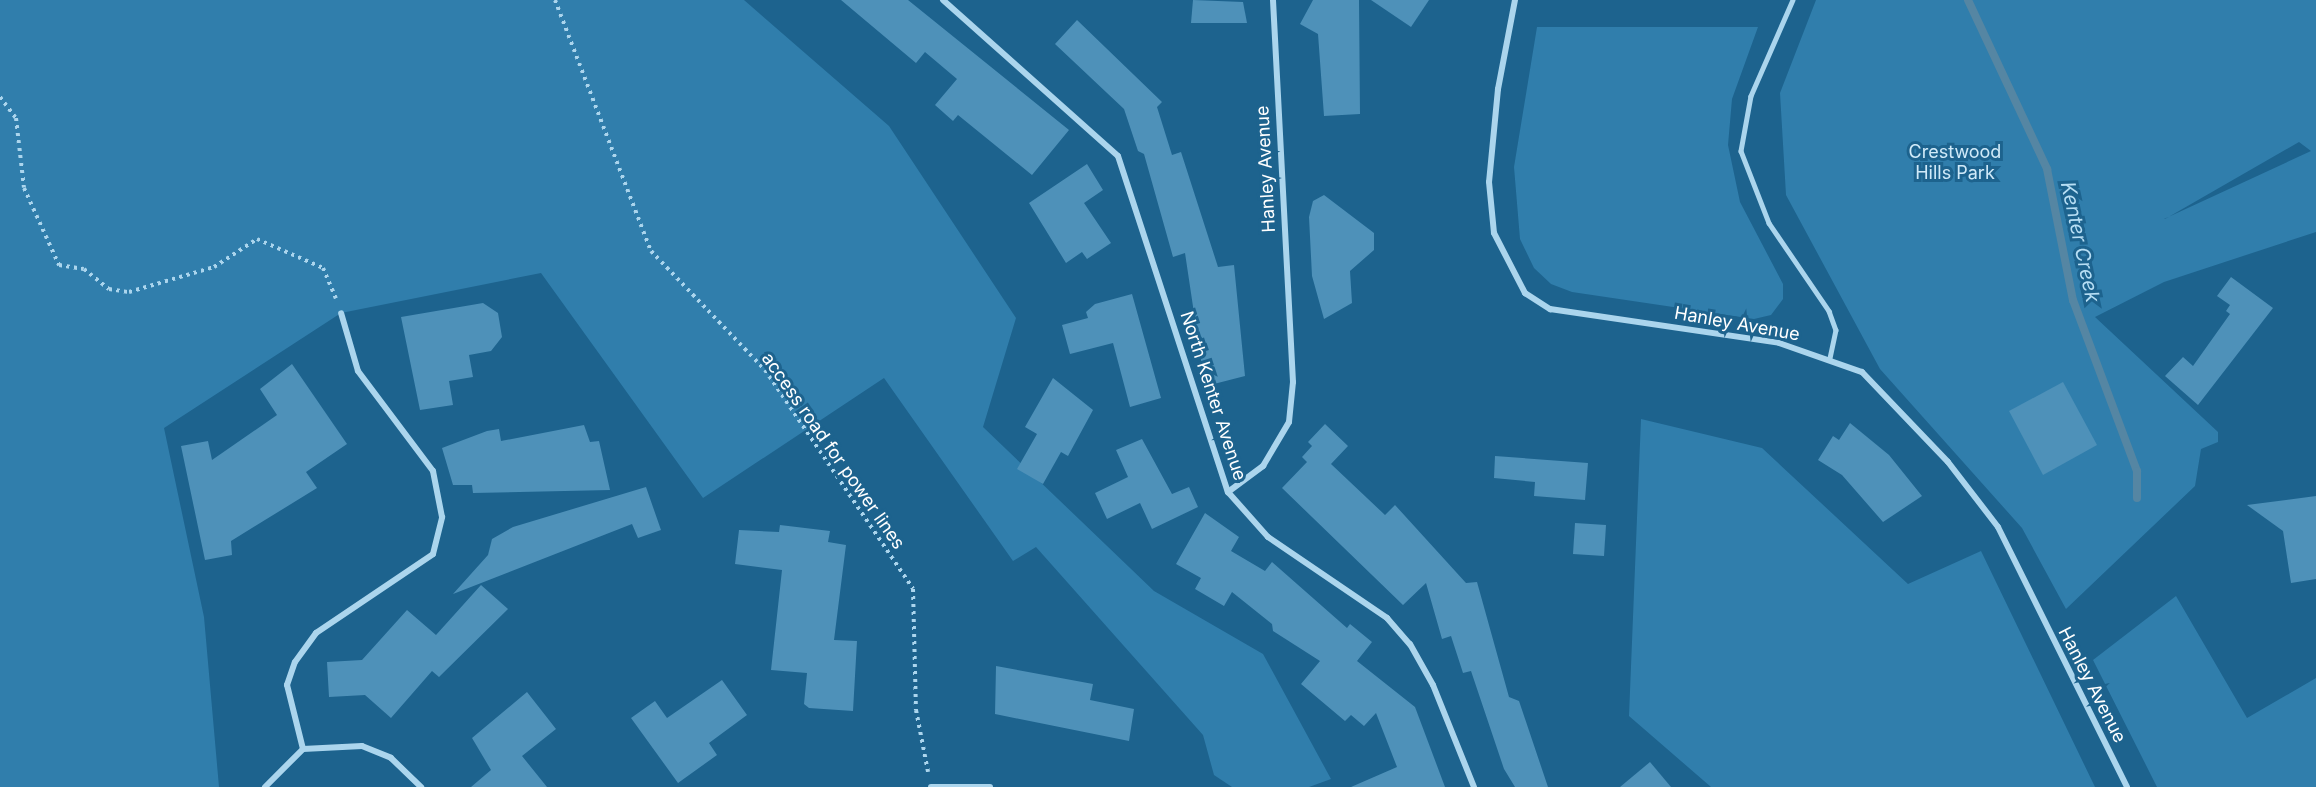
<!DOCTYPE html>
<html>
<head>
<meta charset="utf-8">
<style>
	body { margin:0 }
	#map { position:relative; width:2316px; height:787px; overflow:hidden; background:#1d638e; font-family:Inter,sans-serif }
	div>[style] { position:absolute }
	.green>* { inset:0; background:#307eac }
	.stream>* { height:8px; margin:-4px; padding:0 4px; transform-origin:4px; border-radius:4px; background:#5586a3 }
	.building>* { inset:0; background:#4e91b9 }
	.path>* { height:4px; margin-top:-2px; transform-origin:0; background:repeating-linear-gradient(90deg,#abd5ed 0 3px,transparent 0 7.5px) }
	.service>* { height:4.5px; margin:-2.25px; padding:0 2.25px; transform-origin:2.25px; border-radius:2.25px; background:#abd5ed }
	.minor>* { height:6px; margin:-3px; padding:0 3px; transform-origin:3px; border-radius:3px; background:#abd5ed }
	span { translate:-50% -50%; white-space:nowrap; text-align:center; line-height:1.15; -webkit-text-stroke:6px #1d638e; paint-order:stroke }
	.park-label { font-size:18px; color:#d0eaf9 }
	.street-label { font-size:18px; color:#fff }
	.water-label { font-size:20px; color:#b7def4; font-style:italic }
</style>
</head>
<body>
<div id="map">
	<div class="green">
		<div style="clip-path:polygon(0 0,744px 0,889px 126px,1016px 318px,983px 427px,1154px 591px,1263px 654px,1331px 779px,1309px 787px,1232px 787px,1214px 775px,1203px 735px,1036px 547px,1013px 561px,884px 378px,703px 498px,541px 273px,341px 313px,164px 428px,204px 617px,219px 787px,0 787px)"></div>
		<div style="clip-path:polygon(evenodd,1816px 0,2316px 0,2316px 232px,2164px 282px,2095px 317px,2218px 432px,2218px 442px,2201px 449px,2195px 486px,2066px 609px,2022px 528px,1880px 369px,1786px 195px,1780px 93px,1816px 0,2299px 142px,2311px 151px,2164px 219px,2165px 219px,2299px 142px)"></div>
		<div style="clip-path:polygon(1537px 27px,1758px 27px,1732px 99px,1728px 145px,1740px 202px,1783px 284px,1783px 299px,1771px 315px,1754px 319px,1572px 292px,1551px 284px,1534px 268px,1520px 239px,1514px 167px)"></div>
		<div style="clip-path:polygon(1641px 419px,1762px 448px,1908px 584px,1981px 551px,2095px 787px,1711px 787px,1629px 716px)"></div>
		<div style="clip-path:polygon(2176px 596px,2247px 718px,2316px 678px,2316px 787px,2157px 787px,2093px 660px)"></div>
	</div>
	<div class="stream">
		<div style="left:1968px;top:0;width:187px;rotate:64.9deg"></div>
		<div style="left:2047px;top:169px;width:134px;rotate:78.8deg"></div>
		<div style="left:2073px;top:300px;width:183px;rotate:69.5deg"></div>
		<div style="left:2137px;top:471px;width:27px;rotate:90deg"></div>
	</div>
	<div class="building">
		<div style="clip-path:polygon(841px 0,908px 0,1069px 130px,1032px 175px,958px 115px,953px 121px,935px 105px,957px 79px,925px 52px,916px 63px)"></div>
		<div style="clip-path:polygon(1193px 0,1243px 2px,1247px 23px,1191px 23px)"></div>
		<div style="clip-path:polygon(1313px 0,1359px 0,1360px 114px,1324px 116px,1318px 34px,1300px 24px)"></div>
		<div style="clip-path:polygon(1371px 0,1429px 0,1411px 27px)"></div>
		<div style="clip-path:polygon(1077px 20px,1162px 102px,1157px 107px,1172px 155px,1181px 152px,1218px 267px,1234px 265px,1245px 376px,1210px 385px,1204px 380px,1185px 253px,1173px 257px,1144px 154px,1138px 151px,1124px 109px,1055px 44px)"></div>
		<div style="clip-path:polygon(1087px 164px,1103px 190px,1084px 203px,1111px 243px,1087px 259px,1082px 252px,1066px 263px,1029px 203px)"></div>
		<div style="clip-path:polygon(1324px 195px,1374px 233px,1374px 250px,1350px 271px,1352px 303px,1324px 319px,1312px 276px,1309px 217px,1313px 201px)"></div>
		<div style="clip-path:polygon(2231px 277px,2273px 308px,2198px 405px,2165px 376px,2183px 357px,2193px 366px,2230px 314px,2226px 311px,2230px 305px,2217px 296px)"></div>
		<div style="clip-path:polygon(1132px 294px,1161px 398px,1130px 407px,1113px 343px,1070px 354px,1062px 325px,1088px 318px,1086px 312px,1095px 304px)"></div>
		<div style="clip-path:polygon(483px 303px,498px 313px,502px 337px,491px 351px,469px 355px,473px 377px,449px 381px,453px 405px,420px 410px,401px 317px)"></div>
		<div style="clip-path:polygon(292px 364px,347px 444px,306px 472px,317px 488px,231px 541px,232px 555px,205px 560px,181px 446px,208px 441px,212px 460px,277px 415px,260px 389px)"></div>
		<div style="clip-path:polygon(1053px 378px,1093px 410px,1068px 456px,1061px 452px,1043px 484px,1017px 469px,1037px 434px,1025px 427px)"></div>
		<div style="clip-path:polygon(2063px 382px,2097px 445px,2043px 475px,2009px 411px)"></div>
		<div style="clip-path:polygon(1850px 423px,1889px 455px,1922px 496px,1883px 522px,1842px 475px,1818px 460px,1833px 436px,1839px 440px)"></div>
		<div style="clip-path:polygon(1325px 424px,1348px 446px,1331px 464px,1385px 515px,1395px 505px,1466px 583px,1477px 582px,1509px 697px,1519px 701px,1548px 787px,1515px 787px,1504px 769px,1471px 671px,1463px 673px,1451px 636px,1442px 639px,1426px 583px,1403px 605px,1282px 488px,1307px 462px,1302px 457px,1312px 446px,1308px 442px)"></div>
		<div style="clip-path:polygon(584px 425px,590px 442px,599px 441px,610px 490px,473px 493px,472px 485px,453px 485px,442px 448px,487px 431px,499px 429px,501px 441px)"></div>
		<div style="clip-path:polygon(1142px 439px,1172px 494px,1189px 487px,1198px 507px,1152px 529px,1140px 503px,1107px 519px,1095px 493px,1128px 477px,1116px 450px)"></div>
		<div style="clip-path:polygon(1495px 456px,1588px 463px,1585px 500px,1534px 496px,1535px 482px,1494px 478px)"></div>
		<div style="clip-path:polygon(646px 487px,661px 530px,638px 538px,632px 524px,453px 594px,488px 555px,492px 539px,513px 527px)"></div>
		<div style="clip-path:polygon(2316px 496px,2316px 579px,2291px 583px,2283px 531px,2247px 505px)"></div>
		<div style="clip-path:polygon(1205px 513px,1239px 537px,1231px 551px,1265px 571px,1272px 562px,1347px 628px,1350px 624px,1372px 642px,1357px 661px,1415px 707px,1445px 787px,1351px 787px,1397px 767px,1376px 713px,1364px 726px,1351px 715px,1345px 721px,1301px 684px,1320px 661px,1273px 631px,1272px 624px,1232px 592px,1224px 606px,1195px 589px,1201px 578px,1176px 564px)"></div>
		<div style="clip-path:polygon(1575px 523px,1606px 525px,1604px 556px,1573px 554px)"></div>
		<div style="clip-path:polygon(780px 525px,830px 531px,828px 542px,846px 545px,834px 640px,857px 641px,853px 711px,809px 708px,804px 704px,807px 673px,771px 670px,782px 570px,735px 564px,739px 530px,779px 532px)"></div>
		<div style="clip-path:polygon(481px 585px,508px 609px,439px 677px,432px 671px,391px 718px,365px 695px,329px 697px,327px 662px,362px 660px,407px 610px,436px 635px)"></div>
		<div style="clip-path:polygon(996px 666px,1093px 684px,1090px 700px,1134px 709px,1129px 741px,995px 714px)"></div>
		<div style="clip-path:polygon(722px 680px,747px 715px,709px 743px,717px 755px,678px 783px,631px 718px,655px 701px,667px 718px)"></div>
		<div style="clip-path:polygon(527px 692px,556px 729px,522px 756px,547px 787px,471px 787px,491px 770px,472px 738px)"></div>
		<div style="clip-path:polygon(1650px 762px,1671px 787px,1620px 787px)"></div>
	</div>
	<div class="path">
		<div style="left:555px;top:0;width:269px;rotate:69.1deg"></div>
		<div style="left:651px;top:251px;width:165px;rotate:46.2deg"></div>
		<div style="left:765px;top:370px;width:264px;rotate:55.9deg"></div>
		<div style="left:913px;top:589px;width:121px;rotate:88.6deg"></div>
		<div style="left:916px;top:710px;width:63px;rotate:79deg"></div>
		<div style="left:0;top:97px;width:26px;rotate:53deg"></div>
		<div style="left:16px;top:118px;width:70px;rotate:83.5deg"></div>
		<div style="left:24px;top:188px;width:85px;rotate:65.6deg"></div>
		<div style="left:59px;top:265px;width:25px;rotate:9deg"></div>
		<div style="left:84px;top:269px;width:32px;rotate:39deg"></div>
		<div style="left:109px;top:289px;width:20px;rotate:9deg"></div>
		<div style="left:129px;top:292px;width:89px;rotate:-16.4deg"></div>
		<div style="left:214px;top:267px;width:51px;rotate:-33.1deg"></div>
		<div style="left:257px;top:239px;width:72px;rotate:23.7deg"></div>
		<div style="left:323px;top:268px;width:33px;rotate:67deg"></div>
	</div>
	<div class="service">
		<div style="left:1793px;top:0;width:105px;rotate:113.6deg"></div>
		<div style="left:1751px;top:96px;width:56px;rotate:100.3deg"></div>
		<div style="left:1741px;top:151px;width:77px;rotate:68.7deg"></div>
		<div style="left:1769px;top:223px;width:107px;rotate:55.7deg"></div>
		<div style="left:1829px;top:311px;width:20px;rotate:70deg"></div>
		<div style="left:1836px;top:330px;width:30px;rotate:102deg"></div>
	</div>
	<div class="minor">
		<div style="left:943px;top:0;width:234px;rotate:41.7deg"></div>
		<div style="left:1118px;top:156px;width:354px;rotate:71.9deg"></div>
		<div style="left:1228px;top:492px;width:60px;rotate:48.4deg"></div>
		<div style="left:1268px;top:537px;width:144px;rotate:34.2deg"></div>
		<div style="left:1387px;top:618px;width:35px;rotate:49deg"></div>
		<div style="left:1410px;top:644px;width:47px;rotate:60.7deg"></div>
		<div style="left:1433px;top:685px;width:110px;rotate:68.1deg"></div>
		<div style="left:1515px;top:0;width:91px;rotate:100.8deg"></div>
		<div style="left:1498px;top:89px;width:93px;rotate:95.5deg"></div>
		<div style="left:1489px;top:182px;width:51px;rotate:84.4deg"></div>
		<div style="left:1494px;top:233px;width:68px;rotate:62.7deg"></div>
		<div style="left:1525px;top:293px;width:30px;rotate:33deg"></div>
		<div style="left:1550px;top:309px;width:232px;rotate:8.4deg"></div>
		<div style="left:1779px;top:343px;width:88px;rotate:19.3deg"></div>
		<div style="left:1862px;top:372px;width:124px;rotate:46.3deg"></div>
		<div style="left:1948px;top:462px;width:82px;rotate:52.4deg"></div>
		<div style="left:1998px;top:527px;width:290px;rotate:63.6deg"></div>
		<div style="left:1228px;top:492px;width:44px;rotate:-36.6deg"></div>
		<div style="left:1263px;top:466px;width:51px;rotate:-59.4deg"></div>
		<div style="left:1289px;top:422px;width:40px;rotate:-84.3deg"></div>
		<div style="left:1293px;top:382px;width:383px;rotate:-93deg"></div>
		<div style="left:303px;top:749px;width:59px;rotate:-2.9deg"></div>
		<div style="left:362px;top:746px;width:31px;rotate:22deg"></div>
		<div style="left:391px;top:758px;width:42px;rotate:44deg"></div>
		<div style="left:265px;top:787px;width:54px;rotate:-45deg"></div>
		<div style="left:303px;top:749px;width:66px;rotate:-104deg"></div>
		<div style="left:287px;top:685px;width:24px;rotate:-71deg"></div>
		<div style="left:295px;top:662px;width:36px;rotate:-54deg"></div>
		<div style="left:316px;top:633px;width:141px;rotate:-34deg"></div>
		<div style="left:433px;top:554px;width:38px;rotate:-76deg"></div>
		<div style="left:442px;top:517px;width:47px;rotate:-101.1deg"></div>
		<div style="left:433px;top:471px;width:125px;rotate:-126.9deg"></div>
		<div style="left:358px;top:371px;width:60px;rotate:-106.3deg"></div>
		<div style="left:931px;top:787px;width:59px"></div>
	</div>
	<div class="park-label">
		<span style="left:1955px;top:163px">Crestwood<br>Hills Park</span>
	</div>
	<div class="street-label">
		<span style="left:1266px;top:169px;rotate:-93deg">Hanley Avenue</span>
		<span style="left:1737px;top:324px;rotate:10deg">Hanley Avenue</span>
		<span style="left:1213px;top:396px;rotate:72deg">North Kenter Avenue</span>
		<span style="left:833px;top:451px;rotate:55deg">access road for power lines</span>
		<span style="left:2092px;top:685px;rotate:63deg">Hanley Avenue</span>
	</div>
	<div class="water-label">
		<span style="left:2080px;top:242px;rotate:78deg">Kenter Creek</span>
	</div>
</div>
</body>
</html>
